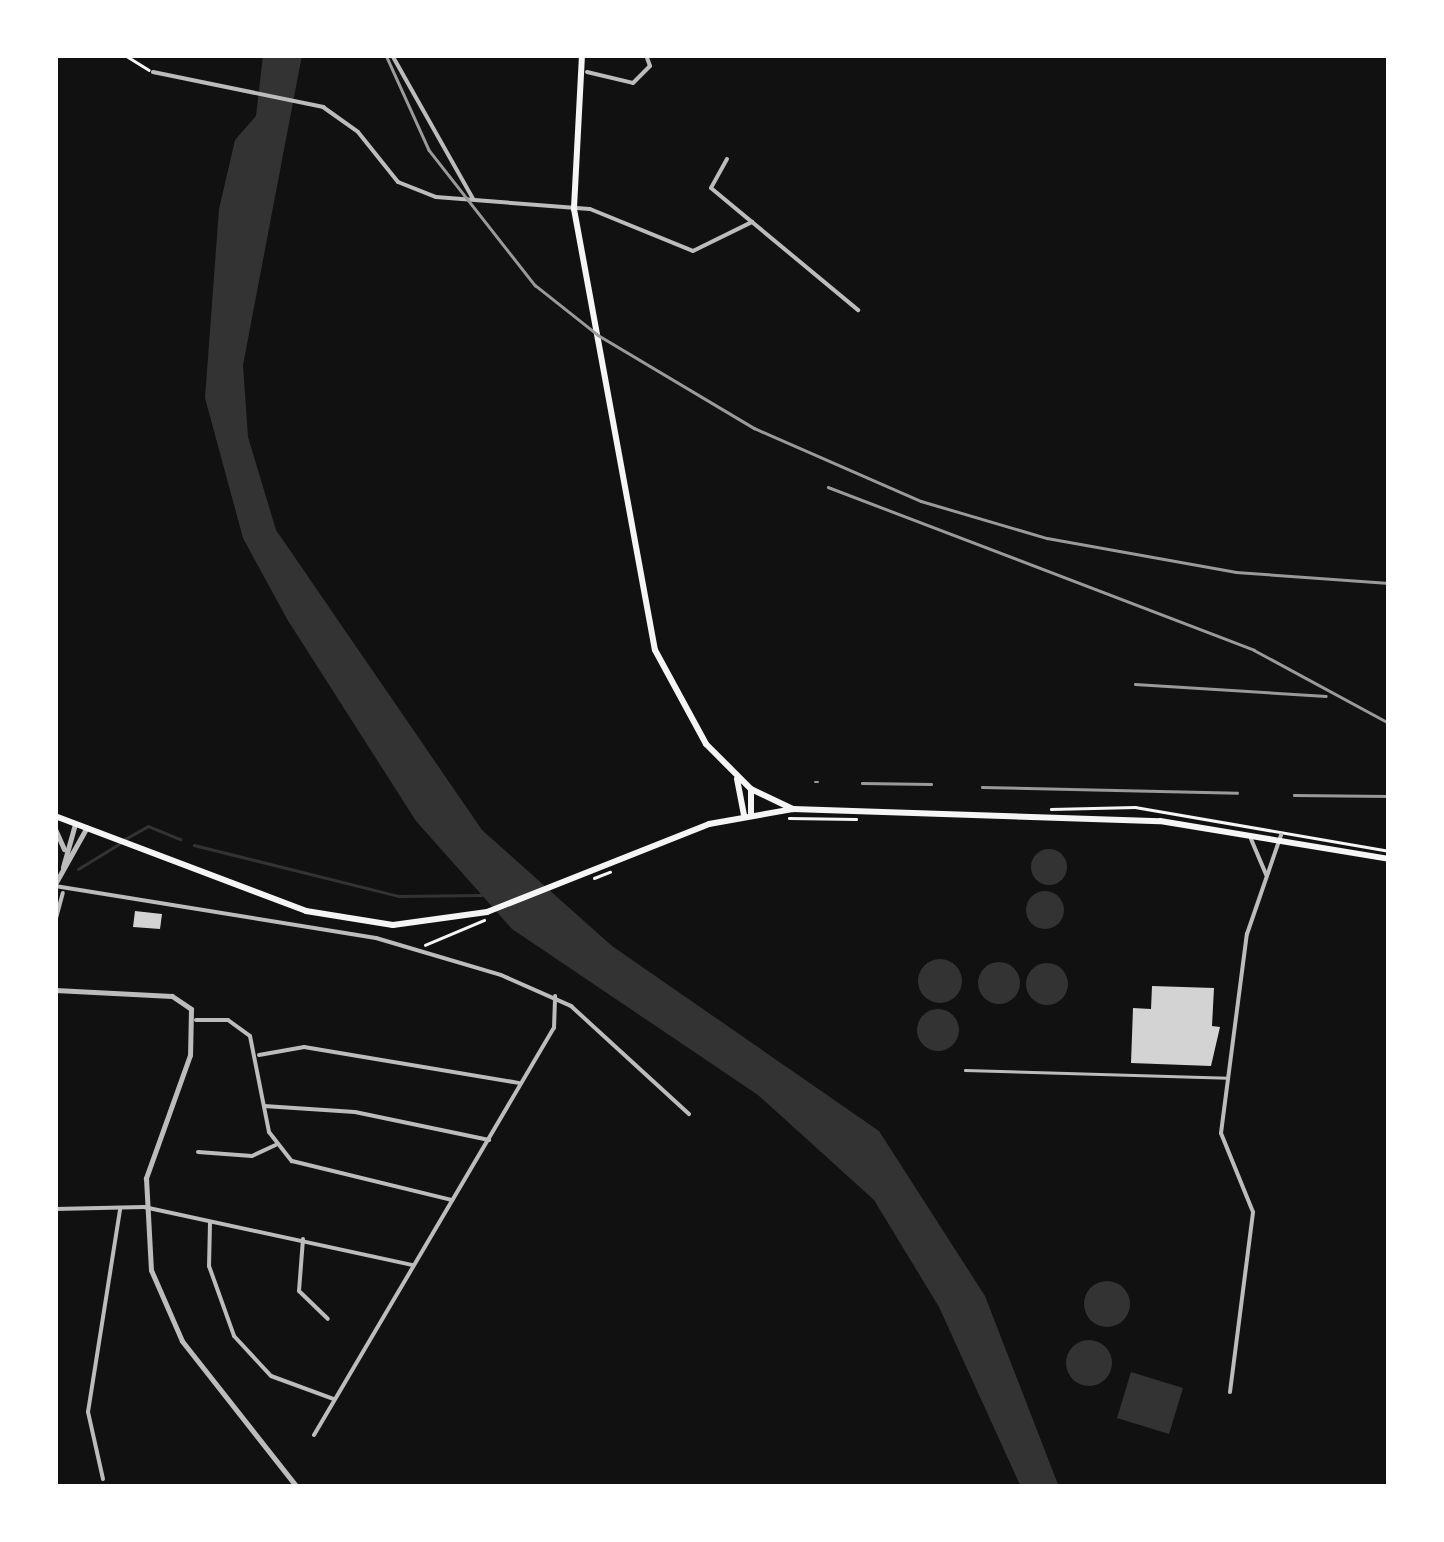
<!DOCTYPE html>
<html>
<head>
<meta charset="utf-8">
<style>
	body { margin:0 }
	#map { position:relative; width:1444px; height:1542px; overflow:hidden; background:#111; font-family:"Asap Condensed",sans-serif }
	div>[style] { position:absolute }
	.water>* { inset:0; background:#333 }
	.round { border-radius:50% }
	.stream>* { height:2.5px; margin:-1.25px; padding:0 1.25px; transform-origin:1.25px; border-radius:1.25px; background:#333 }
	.building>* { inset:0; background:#d3d3d3 }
	.path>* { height:2.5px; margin:-1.25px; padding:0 1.25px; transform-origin:1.25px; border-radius:1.25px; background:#f5f5f5 }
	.service>* { height:2.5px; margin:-1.25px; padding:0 1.25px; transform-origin:1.25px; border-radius:1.25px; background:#bcbcbc }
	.minor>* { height:4px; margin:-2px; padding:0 2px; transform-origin:2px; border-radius:2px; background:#bcbcbc }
	.tertiary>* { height:5px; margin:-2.5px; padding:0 2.5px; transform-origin:2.5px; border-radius:2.5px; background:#bcbcbc }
	.secondary>* { height:6px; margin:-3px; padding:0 3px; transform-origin:3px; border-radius:3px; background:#f5f5f5 }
	.primary>* { height:6px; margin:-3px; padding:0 3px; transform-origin:3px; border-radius:3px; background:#f5f5f5 }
	.rail>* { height:2.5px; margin:-1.25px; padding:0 1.25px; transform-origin:1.25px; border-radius:1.25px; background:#9a9a9a }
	span { translate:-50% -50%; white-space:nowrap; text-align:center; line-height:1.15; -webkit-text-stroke:8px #fff; paint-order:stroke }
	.frame { position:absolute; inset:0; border:58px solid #fff; pointer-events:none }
</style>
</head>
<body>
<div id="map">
	<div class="water">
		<div style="clip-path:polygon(263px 55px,302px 55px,243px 365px,248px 437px,276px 530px,482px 830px,612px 946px,879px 1131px,985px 1296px,1059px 1487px,1021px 1487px,939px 1307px,874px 1200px,758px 1095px,512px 929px,416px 821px,287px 619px,243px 538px,205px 398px,219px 209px,235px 140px,256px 116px)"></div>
		<div class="round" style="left:1031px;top:849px;width:36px;height:36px"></div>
		<div class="round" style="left:1026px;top:891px;width:38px;height:38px"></div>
		<div class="round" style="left:918px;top:959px;width:44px;height:44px"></div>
		<div class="round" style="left:978px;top:962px;width:42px;height:42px"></div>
		<div class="round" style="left:1026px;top:963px;width:42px;height:42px"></div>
		<div class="round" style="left:917px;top:1009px;width:42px;height:42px"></div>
		<div class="round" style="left:1084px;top:1281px;width:46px;height:46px"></div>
		<div class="round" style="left:1066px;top:1340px;width:46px;height:46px"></div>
		<div style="clip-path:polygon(1131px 1372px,1183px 1388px,1169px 1434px,1117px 1418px)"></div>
	</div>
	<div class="stream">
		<div style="left:125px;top:839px;width:26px;rotate:-29deg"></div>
		<div style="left:148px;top:826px;width:35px;rotate:22deg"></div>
		<div style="left:194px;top:845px;width:210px;rotate:14deg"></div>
		<div style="left:398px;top:896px;width:83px;rotate:-0.7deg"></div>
		<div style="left:78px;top:869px;width:48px;rotate:-31.4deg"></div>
	</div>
	<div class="building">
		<div style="clip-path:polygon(135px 911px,162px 914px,160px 929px,133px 927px)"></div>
		<div style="clip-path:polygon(1152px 986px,1214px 988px,1212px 1026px,1220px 1027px,1211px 1066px,1131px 1063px,1133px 1008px,1151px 1009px)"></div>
	</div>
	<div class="path">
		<div style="left:125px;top:55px;width:28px;rotate:32deg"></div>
		<div style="left:1051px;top:809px;width:84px;rotate:-1.4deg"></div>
		<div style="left:1135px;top:807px;width:258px;rotate:9.8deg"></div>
		<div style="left:789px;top:818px;width:67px;rotate:0.9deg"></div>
		<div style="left:594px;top:878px;width:17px;rotate:-21deg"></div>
		<div style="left:425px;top:945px;width:64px;rotate:-23deg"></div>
	</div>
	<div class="service">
		<div style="left:965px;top:1070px;width:262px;rotate:1.7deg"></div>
	</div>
	<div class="minor">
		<div style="left:392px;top:55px;width:165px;rotate:60.6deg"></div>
		<div style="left:153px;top:72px;width:174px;rotate:11.6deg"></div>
		<div style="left:323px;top:107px;width:43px;rotate:35.5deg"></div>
		<div style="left:358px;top:132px;width:64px;rotate:51.3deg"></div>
		<div style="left:398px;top:182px;width:41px;rotate:21.5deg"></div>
		<div style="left:436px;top:197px;width:154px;rotate:4.5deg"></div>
		<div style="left:590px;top:209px;width:111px;rotate:22.2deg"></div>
		<div style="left:693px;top:251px;width:66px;rotate:-26.2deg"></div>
		<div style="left:752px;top:222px;width:138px;rotate:39.7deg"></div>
		<div style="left:587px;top:72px;width:47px;rotate:13.4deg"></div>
		<div style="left:633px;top:83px;width:24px;rotate:-45deg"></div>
		<div style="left:650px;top:66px;width:12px;rotate:-110deg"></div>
		<div style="left:727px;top:159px;width:33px;rotate:119deg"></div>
		<div style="left:711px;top:188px;width:53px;rotate:39.7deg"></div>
		<div style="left:1251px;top:839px;width:39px;rotate:67deg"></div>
		<div style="left:55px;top:886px;width:325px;rotate:9.2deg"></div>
		<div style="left:376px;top:938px;width:130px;rotate:16.5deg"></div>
		<div style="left:501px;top:975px;width:77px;rotate:23.9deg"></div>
		<div style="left:571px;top:1006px;width:160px;rotate:42.5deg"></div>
		<div style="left:55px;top:922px;width:30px;rotate:-75deg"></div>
		<div style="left:196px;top:1020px;width:32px"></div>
		<div style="left:228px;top:1020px;width:27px;rotate:36deg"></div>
		<div style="left:250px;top:1036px;width:98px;rotate:78.8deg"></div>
		<div style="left:269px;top:1132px;width:37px;rotate:52deg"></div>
		<div style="left:292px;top:1161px;width:165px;rotate:13.7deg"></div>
		<div style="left:259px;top:1055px;width:46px;rotate:-10.1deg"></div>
		<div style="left:304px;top:1047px;width:219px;rotate:9.5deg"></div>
		<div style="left:264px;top:1106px;width:91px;rotate:3.8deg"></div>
		<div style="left:355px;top:1112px;width:137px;rotate:11.8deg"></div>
		<div style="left:198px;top:1152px;width:54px;rotate:4.2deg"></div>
		<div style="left:252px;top:1156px;width:26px;rotate:-25deg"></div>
		<div style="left:55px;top:1209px;width:89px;rotate:-1.3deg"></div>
		<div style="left:144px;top:1207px;width:275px;rotate:12.2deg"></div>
		<div style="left:210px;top:1223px;width:43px;rotate:91.3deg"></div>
		<div style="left:209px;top:1266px;width:74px;rotate:70.3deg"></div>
		<div style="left:234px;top:1336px;width:54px;rotate:47.2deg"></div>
		<div style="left:271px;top:1376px;width:67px;rotate:20.1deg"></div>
		<div style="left:303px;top:1239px;width:52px;rotate:94.4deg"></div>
		<div style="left:299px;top:1291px;width:40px;rotate:44deg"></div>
		<div style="left:1230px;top:1392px;width:181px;rotate:-82.7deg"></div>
		<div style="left:1253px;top:1212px;width:85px;rotate:-112.1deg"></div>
		<div style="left:1221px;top:1133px;width:201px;rotate:-82.6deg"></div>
		<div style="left:1247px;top:934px;width:105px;rotate:-71deg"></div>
		<div style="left:314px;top:1435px;width:472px;rotate:-59.5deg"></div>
		<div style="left:554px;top:1028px;width:32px;rotate:-88deg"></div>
		<div style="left:103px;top:1479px;width:69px;rotate:-102.6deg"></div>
		<div style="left:88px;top:1412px;width:206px;rotate:-81deg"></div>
	</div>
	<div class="tertiary">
		<div style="left:55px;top:829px;width:22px;rotate:66deg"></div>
		<div style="left:63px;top:867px;width:45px;rotate:-74.4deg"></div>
		<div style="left:55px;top:884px;width:65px;rotate:-60.7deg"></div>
		<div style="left:55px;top:990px;width:117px;rotate:2.9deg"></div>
		<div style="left:172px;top:996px;width:23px;rotate:34deg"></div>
		<div style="left:191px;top:1009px;width:46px;rotate:91.2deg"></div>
		<div style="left:190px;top:1055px;width:131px;rotate:109.7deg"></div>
		<div style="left:146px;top:1178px;width:92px;rotate:86.9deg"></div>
		<div style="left:151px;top:1270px;width:77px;rotate:66.4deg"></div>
		<div style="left:182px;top:1341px;width:186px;rotate:51.8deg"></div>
	</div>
	<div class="secondary">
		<div style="left:582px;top:55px;width:154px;rotate:93deg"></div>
		<div style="left:574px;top:209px;width:448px;rotate:79.6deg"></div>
		<div style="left:655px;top:650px;width:107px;rotate:61.5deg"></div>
		<div style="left:706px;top:744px;width:64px;rotate:45deg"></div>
		<div style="left:751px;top:789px;width:47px;rotate:25.5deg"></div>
		<div style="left:737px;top:779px;width:36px;rotate:79deg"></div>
		<div style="left:751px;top:813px;width:23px;rotate:-90deg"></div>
	</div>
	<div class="primary">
		<div style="left:55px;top:816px;width:268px;rotate:20.7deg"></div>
		<div style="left:306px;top:911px;width:88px;rotate:9.1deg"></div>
		<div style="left:393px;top:925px;width:95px;rotate:-7.9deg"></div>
		<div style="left:487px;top:912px;width:239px;rotate:-21.6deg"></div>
		<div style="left:709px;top:824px;width:85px;rotate:-10.1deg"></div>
		<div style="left:793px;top:809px;width:367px;rotate:1.9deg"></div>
		<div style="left:1160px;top:821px;width:232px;rotate:9.4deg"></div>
	</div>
	<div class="rail">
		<div style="left:386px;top:55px;width:104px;rotate:65.6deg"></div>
		<div style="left:429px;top:150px;width:172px;rotate:51.9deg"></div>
		<div style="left:535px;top:285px;width:80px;rotate:38.4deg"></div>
		<div style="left:598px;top:335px;width:182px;rotate:30.8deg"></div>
		<div style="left:754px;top:428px;width:182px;rotate:23.6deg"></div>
		<div style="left:921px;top:501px;width:131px;rotate:16.4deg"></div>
		<div style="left:1047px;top:538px;width:192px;rotate:10.2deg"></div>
		<div style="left:1236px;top:572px;width:153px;rotate:4.1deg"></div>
		<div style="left:828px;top:487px;width:456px;rotate:20.9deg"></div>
		<div style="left:1254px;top:650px;width:153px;rotate:28.4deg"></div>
		<div style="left:1135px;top:684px;width:191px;rotate:3.6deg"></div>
		<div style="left:815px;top:782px;width:3px"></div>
		<div style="left:862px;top:783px;width:69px;rotate:0.8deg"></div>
		<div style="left:982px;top:787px;width:255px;rotate:1.3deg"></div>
		<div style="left:1294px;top:795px;width:95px;rotate:0.6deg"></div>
	</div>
	<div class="frame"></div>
</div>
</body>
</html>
